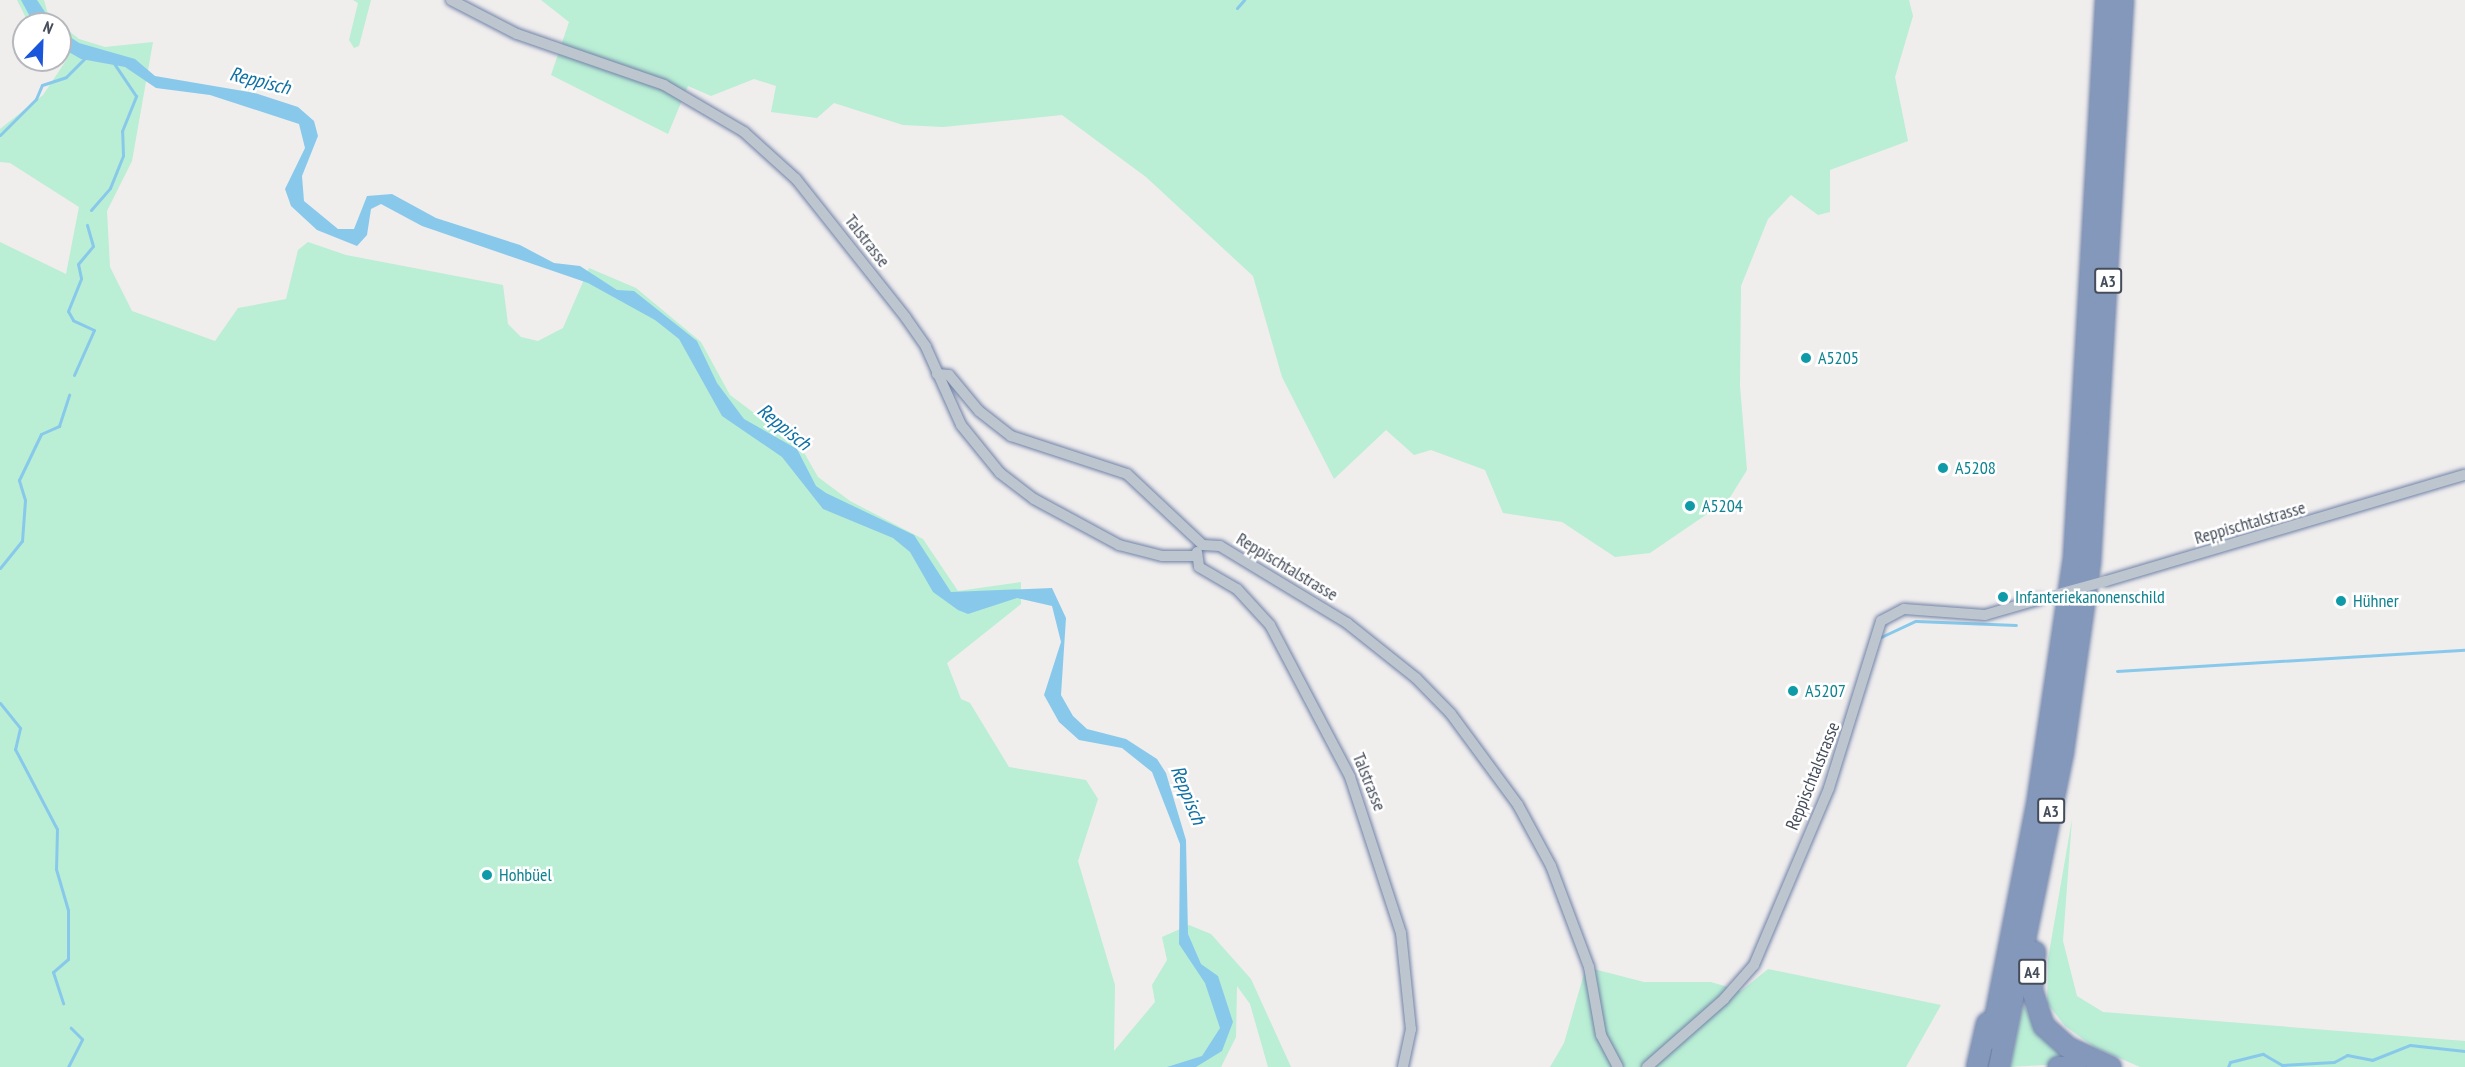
<!DOCTYPE html>
<html>
<head>
<meta charset="utf-8">
<style>
	body { margin:0 }
	#map { position:relative; width:2465px; height:1067px; overflow:hidden; background:#f0eded; font-family:"PT Sans Narrow",sans-serif }
	div>[style] { position:absolute }
	.green>* { inset:0; background:#baeed5 }
	.water>* { inset:0; background:#88c9eb }
	.stream>* { height:3px; margin:-1.5px; padding:0 1.5px; transform-origin:1.5px; border-radius:1.5px; background:#88c9eb }
	.roads { filter:drop-shadow(0 0 2px #7083a8) drop-shadow(0 0 2px #7083a8) }
	.minor>* { height:10px; margin:-5px; padding:0 5px; transform-origin:5px; border-radius:5px; background:#bdc5cf }
	.motorway>* { height:20px; margin:-10px; padding:0 10px; transform-origin:10px; border-radius:10px; background:#8498bc }
	.minor-bridge>* { height:10px; margin:-5px; padding:0 5px; transform-origin:5px; border-radius:5px; background:#bdc5cf }
	.dots>* { width:16px; height:16px; translate:-50% -50%; box-sizing:border-box; border:3px solid #fff; border-radius:50% }
	span { translate:-50% -50%; white-space:nowrap; text-align:center; line-height:1.15; -webkit-text-stroke:5px #fff; paint-order:stroke }
	.shield-label span { padding:2px 4px; background:#fff; border:2px solid; border-radius:4px; -webkit-text-stroke-width:0 }
	.shield-label { font-size:16px; color:#454d5a; font-weight:700 }
	.street-label { font-size:18px; color:#454d5a }
	.culture-label { font-size:18px; color:#0d838f }
	.left { translate:0 -50%; text-align:left }
	.water-label { font-size:20px; color:#0d71a5; font-style:italic }
	.north { position:absolute; left:12px; top:12px; width:60px; height:60px; box-sizing:border-box; background:#fff; border:2px solid #b5b8bd; border-radius:50%; rotate:23deg; font-size:16px; font-weight:700; line-height:24px; text-align:center; color:#454d5a }
	.north::after { content:''; display:block; margin:auto; width:21px; height:27px; background:#1a56dc; clip-path:polygon(50% 0,100% 100%,50% 72%,0 100%) }
</style>
</head>
<body>
<div id="map">
	<div class="green">
		<div style="clip-path:polygon(17px 0,44px 0,48px 14px,79px 39px,105px 47px,153px 42px,132px 161px,107px 211px,110px 267px,132px 311px,215px 341px,238px 308px,286px 299px,298px 250px,308px 242px,346px 255px,503px 285px,508px 324px,521px 337px,538px 341px,563px 328px,589px 268px,636px 288px,701px 342px,730px 395px,802px 449px,818px 477px,850px 501px,923px 539px,958px 591px,1021px 582px,1021px 604px,947px 663px,961px 699px,970px 703px,1009px 767px,1086px 780px,1098px 799px,1078px 861px,1115px 985px,1114px 1051px,1155px 1002px,1152px 985px,1167px 960px,1162px 937px,1189px 925px,1211px 934px,1251px 979px,1291px 1067px,1268px 1067px,1250px 1004px,1237px 986px,1236px 1037px,1221px 1067px,0 1067px,0 242px,66px 274px,79px 207px,10px 163px,0 162px,0 129px,43px 95px,67px 59px,60px 53px,60px 24px,29px 24px)"></div>
		<div style="clip-path:polygon(353px 0,371px 0,359px 46px,354px 48px,349px 40px,358px 3px)"></div>
		<div style="clip-path:polygon(541px 0,1909px 0,1913px 16px,1895px 77px,1908px 141px,1830px 170px,1830px 212px,1818px 215px,1791px 195px,1768px 219px,1741px 286px,1740px 386px,1747px 470px,1729px 499px,1650px 553px,1615px 557px,1562px 522px,1503px 513px,1485px 470px,1431px 450px,1414px 455px,1386px 430px,1334px 479px,1282px 377px,1253px 276px,1146px 177px,1062px 115px,943px 127px,903px 125px,834px 103px,817px 118px,771px 112px,776px 86px,754px 79px,711px 96px,688px 86px,668px 134px,551px 75px,569px 22px)"></div>
		<div style="clip-path:polygon(2072px 819px,2063px 941px,2077px 996px,2103px 1012px,2465px 1041px,2465px 1067px,2140px 1067px,2094px 1047px,2065px 1026px,2047px 1003px,2048px 959px)"></div>
		<div style="clip-path:polygon(1586px 967px,1644px 982px,1711px 982px,1741px 991px,1768px 969px,1941px 1005px,1906px 1067px,1550px 1067px,1564px 1043px)"></div>
		<div style="clip-path:polygon(2023px 1004px,2035px 1026px,2076px 1063px,2010px 1067px)"></div>
	</div>
	<div class="water">
		<div style="clip-path:polygon(21px 0,37px 0,53px 24px,34px 24px)"></div>
		<div style="clip-path:polygon(60px 30px,79px 43px,135px 59px,155px 76px,255px 93px,298px 107px,314px 121px,318px 136px,302px 176px,304px 201px,338px 229px,354px 229px,367px 196px,392px 194px,436px 218px,520px 245px,554px 263px,580px 266px,617px 290px,634px 291px,697px 341px,717px 383px,744px 419px,797px 449px,816px 486px,826px 493px,914px 535px,951px 592px,1052px 588px,1066px 618px,1061px 695px,1073px 716px,1087px 729px,1126px 739px,1157px 759px,1166px 773px,1186px 840px,1188px 934px,1201px 964px,1218px 976px,1233px 1022px,1222px 1051px,1196px 1067px,1167px 1067px,1202px 1056px,1220px 1028px,1205px 983px,1179px 944px,1180px 844px,1152px 772px,1122px 748px,1079px 740px,1059px 722px,1044px 695px,1061px 642px,1052px 606px,1017px 598px,968px 614px,958px 610px,933px 592px,910px 552px,893px 538px,823px 509px,782px 457px,722px 416px,679px 339px,655px 320px,588px 283px,422px 226px,381px 204px,371px 209px,367px 235px,357px 246px,317px 230px,291px 206px,285px 189px,305px 148px,299px 124px,210px 95px,156px 88px,125px 67px,81px 59px,60px 47px)"></div>
	</div>
	<div class="stream">
		<div style="left:1237px;top:8px;width:11px;rotate:-49deg"></div>
		<div style="left:0;top:135px;width:51px;rotate:-45deg"></div>
		<div style="left:36px;top:99px;width:15px;rotate:-67deg"></div>
		<div style="left:42px;top:85px;width:25px;rotate:-18deg"></div>
		<div style="left:66px;top:77px;width:27px;rotate:-45deg"></div>
		<div style="left:91px;top:210px;width:29px;rotate:-49deg"></div>
		<div style="left:110px;top:188px;width:35px;rotate:-68deg"></div>
		<div style="left:123px;top:155px;width:24px;rotate:-92deg"></div>
		<div style="left:122px;top:131px;width:38px;rotate:-68deg"></div>
		<div style="left:136px;top:96px;width:40px;rotate:-124deg"></div>
		<div style="left:74px;top:375px;width:49px;rotate:-66deg"></div>
		<div style="left:94px;top:330px;width:23px;rotate:-155deg"></div>
		<div style="left:73px;top:320px;width:10px;rotate:-119deg"></div>
		<div style="left:68px;top:311px;width:35px;rotate:-68deg"></div>
		<div style="left:81px;top:278px;width:14px;rotate:-102deg"></div>
		<div style="left:78px;top:264px;width:23px;rotate:-50deg"></div>
		<div style="left:93px;top:246px;width:22px;rotate:-106deg"></div>
		<div style="left:0;top:568px;width:35px;rotate:-51deg"></div>
		<div style="left:22px;top:541px;width:41px;rotate:-85.8deg"></div>
		<div style="left:25px;top:500px;width:21px;rotate:-107deg"></div>
		<div style="left:19px;top:480px;width:51px;rotate:-64.4deg"></div>
		<div style="left:41px;top:434px;width:20px;rotate:-24deg"></div>
		<div style="left:59px;top:426px;width:33px;rotate:-72deg"></div>
		<div style="left:1881px;top:637px;width:38px;rotate:-25deg"></div>
		<div style="left:1916px;top:621px;width:100px;rotate:2.3deg"></div>
		<div style="left:2117px;top:671px;width:349px;rotate:-3.5deg"></div>
		<div style="left:0;top:703px;width:32px;rotate:51deg"></div>
		<div style="left:20px;top:728px;width:22px;rotate:103deg"></div>
		<div style="left:15px;top:749px;width:90px;rotate:62.3deg"></div>
		<div style="left:57px;top:829px;width:40px;rotate:91.4deg"></div>
		<div style="left:56px;top:869px;width:43px;rotate:73.7deg"></div>
		<div style="left:68px;top:910px;width:49px;rotate:90deg"></div>
		<div style="left:68px;top:959px;width:20px;rotate:139deg"></div>
		<div style="left:53px;top:972px;width:33px;rotate:72deg"></div>
		<div style="left:68px;top:1067px;width:31px;rotate:-63deg"></div>
		<div style="left:82px;top:1039px;width:16px;rotate:-135deg"></div>
		<div style="left:2228px;top:1067px;width:5px;rotate:-68deg"></div>
		<div style="left:2230px;top:1062px;width:34px;rotate:-14deg"></div>
		<div style="left:2263px;top:1054px;width:22px;rotate:30deg"></div>
		<div style="left:2282px;top:1065px;width:52px;rotate:-3.3deg"></div>
		<div style="left:2334px;top:1062px;width:15px;rotate:-28deg"></div>
		<div style="left:2347px;top:1055px;width:25px;rotate:11deg"></div>
		<div style="left:2372px;top:1060px;width:41px;rotate:-21.5deg"></div>
		<div style="left:2410px;top:1045px;width:55px;rotate:6.2deg"></div>
	</div>
	<div class="roads">
		<div class="minor">
			<div style="left:451px;top:0;width:74px;rotate:27.3deg"></div>
			<div style="left:517px;top:34px;width:156px;rotate:19.1deg"></div>
			<div style="left:664px;top:85px;width:93px;rotate:30.4deg"></div>
			<div style="left:744px;top:132px;width:70px;rotate:42.1deg"></div>
			<div style="left:796px;top:179px;width:177px;rotate:51.6deg"></div>
			<div style="left:906px;top:318px;width:35px;rotate:55deg"></div>
			<div style="left:926px;top:347px;width:85px;rotate:65.8deg"></div>
			<div style="left:961px;top:425px;width:62px;rotate:50.9deg"></div>
			<div style="left:1000px;top:473px;width:43px;rotate:37.4deg"></div>
			<div style="left:1034px;top:499px;width:97px;rotate:28.4deg"></div>
			<div style="left:1119px;top:545px;width:44px;rotate:14.3deg"></div>
			<div style="left:1162px;top:556px;width:34px"></div>
			<div style="left:937px;top:374px;width:12px;rotate:5deg"></div>
			<div style="left:949px;top:375px;width:47px;rotate:50.2deg"></div>
			<div style="left:979px;top:411px;width:41px;rotate:38deg"></div>
			<div style="left:1011px;top:436px;width:122px;rotate:18.1deg"></div>
			<div style="left:1127px;top:474px;width:104px;rotate:43.1deg"></div>
			<div style="left:1203px;top:545px;width:17px;rotate:3deg"></div>
			<div style="left:1220px;top:546px;width:149px;rotate:31.2deg"></div>
			<div style="left:1347px;top:623px;width:88px;rotate:38.6deg"></div>
			<div style="left:1416px;top:678px;width:50px;rotate:45.8deg"></div>
			<div style="left:1451px;top:714px;width:113px;rotate:53.6deg"></div>
			<div style="left:1518px;top:805px;width:69px;rotate:61.6deg"></div>
			<div style="left:1551px;top:866px;width:108px;rotate:69.4deg"></div>
			<div style="left:1589px;top:967px;width:69px;rotate:80deg"></div>
			<div style="left:1601px;top:1035px;width:36px;rotate:62deg"></div>
			<div style="left:1197px;top:552px;width:15px;rotate:82deg"></div>
			<div style="left:1199px;top:567px;width:44px;rotate:30.1deg"></div>
			<div style="left:1237px;top:589px;width:49px;rotate:47.5deg"></div>
			<div style="left:1270px;top:625px;width:172px;rotate:62.2deg"></div>
			<div style="left:1350px;top:777px;width:164px;rotate:71.9deg"></div>
			<div style="left:1401px;top:933px;width:97px;rotate:84.1deg"></div>
			<div style="left:1411px;top:1029px;width:39px;rotate:102deg"></div>
			<div style="left:2106px;top:581px;width:374px;rotate:-16.5deg"></div>
			<div style="left:1647px;top:1067px;width:103px;rotate:-41.4deg"></div>
			<div style="left:1724px;top:999px;width:45px;rotate:-48.6deg"></div>
			<div style="left:1754px;top:965px;width:192px;rotate:-67deg"></div>
			<div style="left:1829px;top:788px;width:175px;rotate:-72.7deg"></div>
			<div style="left:1881px;top:621px;width:26px;rotate:-28deg"></div>
			<div style="left:1904px;top:609px;width:81px;rotate:4.2deg"></div>
			<div style="left:1985px;top:615px;width:57px;rotate:-16.2deg"></div>
		</div>
		<div class="motorway">
			<div style="left:2035px;top:952px;width:38px;rotate:95deg"></div>
			<div style="left:2032px;top:990px;width:38px;rotate:72deg"></div>
			<div style="left:2044px;top:1026px;width:31px;rotate:42deg"></div>
			<div style="left:2067px;top:1047px;width:48px;rotate:24.4deg"></div>
			<div style="left:1991px;top:1039px;width:238px;rotate:-78.9deg"></div>
			<div style="left:2037px;top:805px;width:251px;rotate:-81.5deg"></div>
			<div style="left:2074px;top:557px;width:558px;rotate:-86.71deg"></div>
			<div style="left:1977px;top:1067px;width:45px;rotate:-77.2deg"></div>
			<div style="left:1999px;top:1067px;width:321px;rotate:-78.5deg"></div>
			<div style="left:2063px;top:752px;width:192px;rotate:-81.9deg"></div>
			<div style="left:2090px;top:562px;width:563px;rotate:-86.64deg"></div>
			<div style="left:2058px;top:1067px;width:18px"></div>
		</div>
	</div>
	<div class="minor-bridge">
		<div style="left:2040px;top:599px;width:68px;rotate:-15.3deg"></div>
	</div>
	<div class="dots">
		<div style="left:1806px;top:358px;background:#0f9aa8"></div>
		<div style="left:1943px;top:468px;background:#0f9aa8"></div>
		<div style="left:1690px;top:506px;background:#0f9aa8"></div>
		<div style="left:2003px;top:597px;background:#0f9aa8"></div>
		<div style="left:2341px;top:601px;background:#0f9aa8"></div>
		<div style="left:1793px;top:691px;background:#0f9aa8"></div>
		<div style="left:487px;top:875px;background:#0f9aa8"></div>
	</div>
	<div class="shield-label">
		<span style="left:2108px;top:281px">A3</span>
		<span style="left:2051px;top:811px">A3</span>
		<span style="left:2032px;top:972px">A4</span>
	</div>
	<div class="street-label">
		<span style="left:867px;top:241px;rotate:52deg">Talstrasse</span>
		<span style="left:2250px;top:523px;rotate:-16deg">Reppischtalstrasse</span>
		<span style="left:1287px;top:567px;rotate:31deg">Reppischtalstrasse</span>
		<span style="left:1813px;top:776px;rotate:-68deg">Reppischtalstrasse</span>
		<span style="left:1369px;top:782px;rotate:68deg">Talstrasse</span>
	</div>
	<div class="culture-label">
		<span class="left" style="left:1818px;top:358px">A5205</span>
		<span class="left" style="left:1955px;top:468px">A5208</span>
		<span class="left" style="left:1702px;top:506px">A5204</span>
		<span class="left" style="left:2015px;top:597px">Infanteriekanonenschild</span>
		<span class="left" style="left:2353px;top:601px">Hühner</span>
		<span class="left" style="left:1805px;top:691px">A5207</span>
		<span class="left" style="left:499px;top:875px">Hohbüel</span>
	</div>
	<div class="water-label">
		<span style="left:260px;top:81px;rotate:14deg">Reppisch</span>
		<span style="left:784px;top:427px;rotate:39deg">Reppisch</span>
		<span style="left:1188px;top:795px;rotate:68deg">Reppisch</span>
	</div>
	<div class="north">N</div>
</div>
</body>
</html>
